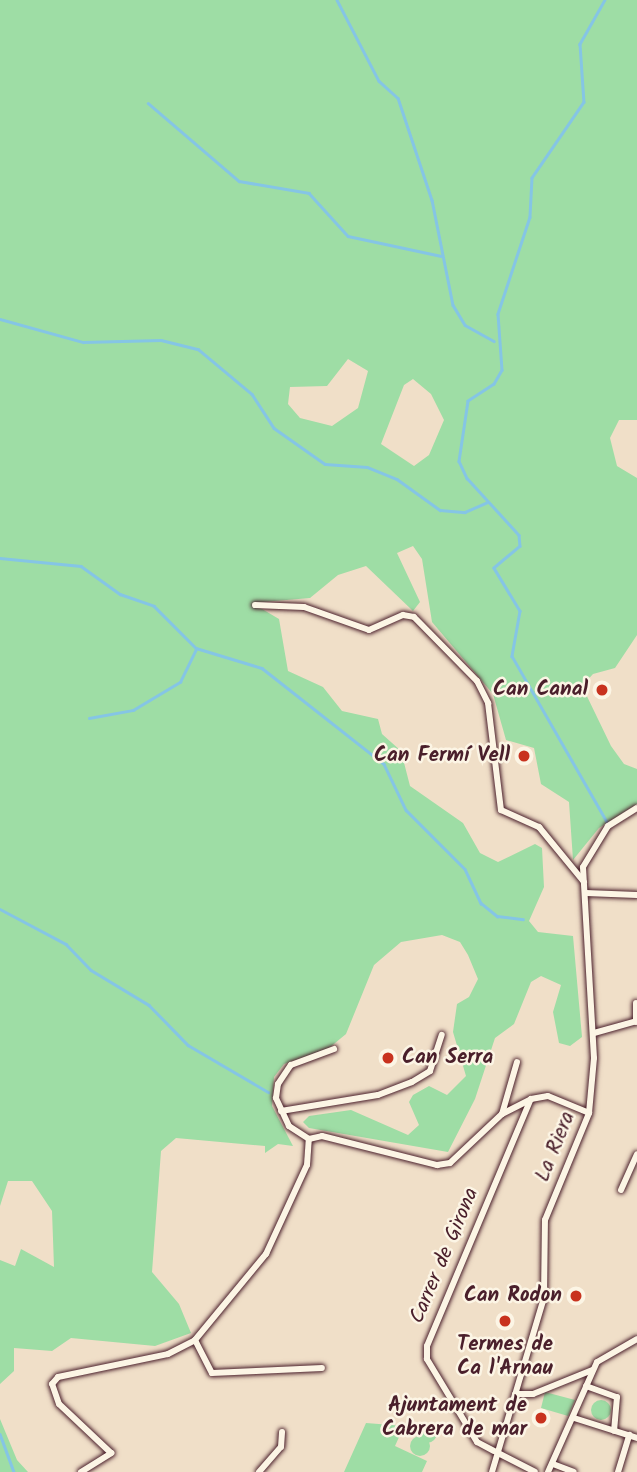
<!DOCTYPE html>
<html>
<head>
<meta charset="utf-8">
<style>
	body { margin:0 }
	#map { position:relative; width:637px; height:1472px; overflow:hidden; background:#f0dfc8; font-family:Kalam,sans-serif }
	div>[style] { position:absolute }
	.green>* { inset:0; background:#9edda5 }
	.round { border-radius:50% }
	.stream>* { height:2.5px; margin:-1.25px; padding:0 1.25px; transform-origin:1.25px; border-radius:1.25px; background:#85c5e5 }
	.roads { filter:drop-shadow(0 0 2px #4a1f2b) drop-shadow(0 0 2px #4a1f2b) }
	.minor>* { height:6px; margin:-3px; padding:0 3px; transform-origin:3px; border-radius:3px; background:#fcf5e5 }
	.dots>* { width:19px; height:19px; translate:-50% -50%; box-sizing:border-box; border:4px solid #fcf5e5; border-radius:50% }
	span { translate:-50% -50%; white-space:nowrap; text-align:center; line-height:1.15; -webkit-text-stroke:5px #fcf5e5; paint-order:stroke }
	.poi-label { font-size:21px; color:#4a1f2b; font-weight:700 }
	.right { translate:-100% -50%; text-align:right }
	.left { translate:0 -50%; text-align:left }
	.street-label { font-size:21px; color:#4a1f2b }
</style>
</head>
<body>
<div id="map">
	<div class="green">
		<div style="clip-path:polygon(evenodd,0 0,637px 0,637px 420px,619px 420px,610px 438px,617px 466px,637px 478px,637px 635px,615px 668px,593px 674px,582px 686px,611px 746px,624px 764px,637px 769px,637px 804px,599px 828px,573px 860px,569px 802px,541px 784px,534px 748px,506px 740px,493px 694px,432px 622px,422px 559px,413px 546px,397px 553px,420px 602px,413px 611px,366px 566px,338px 575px,310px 598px,252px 603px,279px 619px,288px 671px,323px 687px,342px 711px,378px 719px,382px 734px,401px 751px,410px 786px,463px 823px,480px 853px,498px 862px,535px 844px,542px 848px,544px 887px,529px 921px,538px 932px,573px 936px,582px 1037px,570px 1046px,559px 1043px,553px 1012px,561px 985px,541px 976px,531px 982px,514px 1024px,495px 1038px,475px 1099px,448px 1152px,309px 1128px,303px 1122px,309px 1116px,351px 1110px,408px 1135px,419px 1125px,409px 1102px,413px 1095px,429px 1086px,447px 1095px,466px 1076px,453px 1032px,457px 1004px,469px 997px,478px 979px,468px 955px,460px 942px,442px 935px,401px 942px,374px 965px,346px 1034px,329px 1048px,284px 1064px,274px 1077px,272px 1106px,293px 1146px,278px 1144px,265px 1153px,265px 1146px,176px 1138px,161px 1151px,152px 1272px,179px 1304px,191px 1333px,155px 1346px,71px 1338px,52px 1351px,14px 1348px,14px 1371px,0 1384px,0 1260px,15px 1266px,21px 1249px,54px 1267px,52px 1211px,32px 1181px,8px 1181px,0 1206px,0 0,348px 359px,368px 371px,358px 408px,332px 426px,300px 418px,288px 404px,290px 387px,327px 386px,348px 359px,0 0,413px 379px,431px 394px,444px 420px,429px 455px,414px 466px,381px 444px,404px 385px,413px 379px)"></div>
		<div style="clip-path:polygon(545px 1392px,575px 1400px,568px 1416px,541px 1408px)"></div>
		<div class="round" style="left:591px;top:1400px;width:20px;height:20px"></div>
		<div style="clip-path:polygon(0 1419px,17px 1460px,28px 1472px,0 1472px)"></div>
		<div style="clip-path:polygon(366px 1423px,404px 1426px,395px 1446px,427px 1461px,422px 1472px,344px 1472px)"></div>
		<div class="round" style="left:417px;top:1423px;width:20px;height:20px"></div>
		<div class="round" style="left:410px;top:1436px;width:20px;height:20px"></div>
	</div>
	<div class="stream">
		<div style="left:337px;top:0;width:91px;rotate:62.6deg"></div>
		<div style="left:379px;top:81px;width:25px;rotate:42deg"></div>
		<div style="left:398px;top:98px;width:108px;rotate:71.6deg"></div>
		<div style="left:432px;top:200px;width:107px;rotate:78.7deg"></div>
		<div style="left:453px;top:305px;width:23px;rotate:59deg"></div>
		<div style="left:465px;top:325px;width:33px;rotate:29deg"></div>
		<div style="left:605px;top:0;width:51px;rotate:119.6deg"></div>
		<div style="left:580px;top:44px;width:58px;rotate:86.1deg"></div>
		<div style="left:584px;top:102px;width:92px;rotate:124.4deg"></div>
		<div style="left:532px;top:178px;width:39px;rotate:93deg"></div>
		<div style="left:530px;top:217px;width:102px;rotate:108.3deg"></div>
		<div style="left:498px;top:314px;width:56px;rotate:85.9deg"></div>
		<div style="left:502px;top:370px;width:16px;rotate:120deg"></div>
		<div style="left:494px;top:384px;width:31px;rotate:147deg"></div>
		<div style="left:468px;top:401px;width:61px;rotate:98.5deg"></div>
		<div style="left:459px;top:461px;width:19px;rotate:65deg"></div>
		<div style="left:467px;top:478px;width:77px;rotate:47.6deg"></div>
		<div style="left:519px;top:535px;width:11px;rotate:85deg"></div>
		<div style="left:520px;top:546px;width:34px;rotate:140deg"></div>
		<div style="left:494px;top:568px;width:50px;rotate:58.8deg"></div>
		<div style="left:520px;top:611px;width:46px;rotate:100.1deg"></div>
		<div style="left:512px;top:656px;width:191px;rotate:60.2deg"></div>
		<div style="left:148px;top:103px;width:120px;rotate:40.6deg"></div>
		<div style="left:239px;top:181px;width:71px;rotate:9.7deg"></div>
		<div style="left:309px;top:193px;width:58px;rotate:47.8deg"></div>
		<div style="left:348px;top:236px;width:95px;rotate:12.1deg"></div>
		<div style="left:0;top:319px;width:86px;rotate:15.5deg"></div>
		<div style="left:83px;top:342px;width:78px;rotate:-1.5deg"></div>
		<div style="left:161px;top:340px;width:38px;rotate:14deg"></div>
		<div style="left:198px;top:349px;width:70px;rotate:39.8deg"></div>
		<div style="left:252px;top:394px;width:40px;rotate:57.1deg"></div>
		<div style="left:274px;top:428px;width:62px;rotate:35.2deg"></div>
		<div style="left:325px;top:464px;width:42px;rotate:4.1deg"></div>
		<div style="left:367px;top:467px;width:32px;rotate:22deg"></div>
		<div style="left:397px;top:479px;width:53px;rotate:35.8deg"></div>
		<div style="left:440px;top:510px;width:25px;rotate:5deg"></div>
		<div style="left:465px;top:512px;width:24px;rotate:-24deg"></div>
		<div style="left:0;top:558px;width:81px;rotate:5.6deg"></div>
		<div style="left:81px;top:566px;width:48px;rotate:35.7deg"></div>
		<div style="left:120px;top:594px;width:36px;rotate:19deg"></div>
		<div style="left:154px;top:606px;width:59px;rotate:45deg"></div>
		<div style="left:196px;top:648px;width:69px;rotate:16.9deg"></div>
		<div style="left:262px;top:668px;width:155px;rotate:38.2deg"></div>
		<div style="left:384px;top:764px;width:51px;rotate:64.4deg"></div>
		<div style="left:406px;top:810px;width:83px;rotate:45deg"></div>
		<div style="left:465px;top:869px;width:38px;rotate:65deg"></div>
		<div style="left:481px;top:903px;width:21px;rotate:39deg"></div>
		<div style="left:497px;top:916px;width:26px;rotate:7deg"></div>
		<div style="left:89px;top:718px;width:45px;rotate:-10.3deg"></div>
		<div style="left:133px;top:710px;width:55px;rotate:-30.8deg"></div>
		<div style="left:180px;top:682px;width:37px;rotate:-64deg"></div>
		<div style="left:0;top:909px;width:75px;rotate:27.9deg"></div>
		<div style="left:66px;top:944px;width:36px;rotate:46deg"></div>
		<div style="left:91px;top:970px;width:68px;rotate:31.1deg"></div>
		<div style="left:149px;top:1005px;width:56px;rotate:45.7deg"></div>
		<div style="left:188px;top:1045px;width:93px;rotate:30.4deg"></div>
		<div style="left:0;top:1434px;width:40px;rotate:69.8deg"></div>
	</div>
	<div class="roads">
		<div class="minor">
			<div style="left:255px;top:605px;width:49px;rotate:2.3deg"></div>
			<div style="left:304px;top:607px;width:69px;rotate:19.5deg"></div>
			<div style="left:369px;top:630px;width:37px;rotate:-24deg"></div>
			<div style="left:403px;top:615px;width:11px;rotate:10deg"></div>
			<div style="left:414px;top:617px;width:90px;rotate:45.5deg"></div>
			<div style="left:477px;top:681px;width:25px;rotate:63deg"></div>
			<div style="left:488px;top:703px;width:108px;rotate:83.1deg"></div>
			<div style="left:501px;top:810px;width:42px;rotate:24.1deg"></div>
			<div style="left:539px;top:827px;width:71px;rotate:50.7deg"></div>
			<div style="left:586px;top:893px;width:51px;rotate:2.2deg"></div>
			<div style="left:636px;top:1022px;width:19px;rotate:-90deg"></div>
			<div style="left:594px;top:1033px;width:45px;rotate:-15.6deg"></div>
			<div style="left:281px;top:1111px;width:98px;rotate:-9.4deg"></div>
			<div style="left:378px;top:1095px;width:36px;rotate:-21deg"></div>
			<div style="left:412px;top:1082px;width:21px;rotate:-31deg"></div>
			<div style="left:430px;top:1071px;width:38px;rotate:-72deg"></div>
			<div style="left:502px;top:1114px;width:54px;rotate:-73.9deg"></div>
			<div style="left:309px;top:1139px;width:13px;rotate:-13deg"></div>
			<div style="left:322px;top:1136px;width:119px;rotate:14.2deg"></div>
			<div style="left:437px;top:1165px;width:13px;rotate:-9deg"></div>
			<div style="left:450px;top:1163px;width:71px;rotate:-43.3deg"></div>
			<div style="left:502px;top:1114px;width:33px;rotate:-27deg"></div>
			<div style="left:531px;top:1099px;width:17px;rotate:-10deg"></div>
			<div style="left:548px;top:1096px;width:44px;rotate:22.5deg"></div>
			<div style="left:309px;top:1139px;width:24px;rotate:-147deg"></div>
			<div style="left:289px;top:1126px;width:31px;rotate:-115deg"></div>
			<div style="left:276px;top:1098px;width:14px;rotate:-82deg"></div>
			<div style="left:278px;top:1084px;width:23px;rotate:-56deg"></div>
			<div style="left:291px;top:1065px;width:46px;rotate:-20.4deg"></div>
			<div style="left:621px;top:1190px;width:39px;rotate:-66deg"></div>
			<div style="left:195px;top:1340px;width:37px;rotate:63deg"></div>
			<div style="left:212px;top:1373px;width:110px;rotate:-2.6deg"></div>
			<div style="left:586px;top:1386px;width:33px;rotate:20deg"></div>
			<div style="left:617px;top:1397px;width:34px;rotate:95deg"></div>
			<div style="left:517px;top:1394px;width:16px"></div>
			<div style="left:533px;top:1394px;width:64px;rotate:-22.1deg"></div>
			<div style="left:574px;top:1418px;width:66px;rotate:17.6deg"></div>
			<div style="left:494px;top:1451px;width:19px;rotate:-152deg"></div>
			<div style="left:477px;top:1442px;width:97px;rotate:-121.1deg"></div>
			<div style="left:427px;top:1359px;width:13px;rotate:-90deg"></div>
			<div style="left:427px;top:1346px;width:268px;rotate:-67.2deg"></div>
			<div style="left:500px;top:1454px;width:39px;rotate:27deg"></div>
			<div style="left:553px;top:1464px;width:22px;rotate:21deg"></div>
			<div style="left:81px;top:1472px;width:36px;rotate:-32deg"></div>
			<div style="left:111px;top:1453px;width:71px;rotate:-136.7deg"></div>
			<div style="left:59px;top:1404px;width:21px;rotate:-109deg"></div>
			<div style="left:52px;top:1384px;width:9px;rotate:-49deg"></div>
			<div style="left:58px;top:1377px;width:112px;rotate:-11.8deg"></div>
			<div style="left:168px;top:1354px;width:30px;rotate:-27deg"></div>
			<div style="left:195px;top:1340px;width:112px;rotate:-50.5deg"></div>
			<div style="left:266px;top:1254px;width:98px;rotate:-65.3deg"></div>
			<div style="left:307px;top:1165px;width:26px;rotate:-86deg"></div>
			<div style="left:259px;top:1472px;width:33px;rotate:-49deg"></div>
			<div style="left:281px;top:1447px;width:15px;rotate:-86deg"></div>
			<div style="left:492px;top:1472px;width:182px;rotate:-73.4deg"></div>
			<div style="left:544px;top:1298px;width:78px;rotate:-89.3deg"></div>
			<div style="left:545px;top:1220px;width:116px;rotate:-67.6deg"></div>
			<div style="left:589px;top:1113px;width:55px;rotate:-84.8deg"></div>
			<div style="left:594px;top:1058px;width:191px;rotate:-93.3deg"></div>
			<div style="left:583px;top:867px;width:48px;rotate:-58.6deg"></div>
			<div style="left:608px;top:826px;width:34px;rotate:-32deg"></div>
			<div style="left:548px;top:1472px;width:120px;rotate:-66deg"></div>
			<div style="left:597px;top:1362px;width:46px;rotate:-29.9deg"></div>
			<div style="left:618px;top:1472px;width:39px;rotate:-73deg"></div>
		</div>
	</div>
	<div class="dots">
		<div style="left:602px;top:690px;background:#c8321e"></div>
		<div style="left:524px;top:756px;background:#c8321e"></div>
		<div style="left:388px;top:1058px;background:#c8321e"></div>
		<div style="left:576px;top:1296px;background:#c8321e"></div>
		<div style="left:505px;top:1321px;background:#c8321e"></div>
		<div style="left:541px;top:1418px;background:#c8321e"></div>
	</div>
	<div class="poi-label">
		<span class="right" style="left:588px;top:690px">Can Canal</span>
		<span class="right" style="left:510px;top:756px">Can Fermí Vell</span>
		<span class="left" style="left:402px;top:1058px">Can Serra</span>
		<span class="right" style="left:562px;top:1296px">Can Rodon</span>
		<span style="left:505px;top:1357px">Termes de<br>Ca l'Arnau</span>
		<span class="right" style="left:527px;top:1418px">Ajuntament de<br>Cabrera de mar</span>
	</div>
	<div class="street-label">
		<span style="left:556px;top:1147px;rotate:-68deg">La Riera</span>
		<span style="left:445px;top:1256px;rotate:-67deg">Carrer de Girona</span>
	</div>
</div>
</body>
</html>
